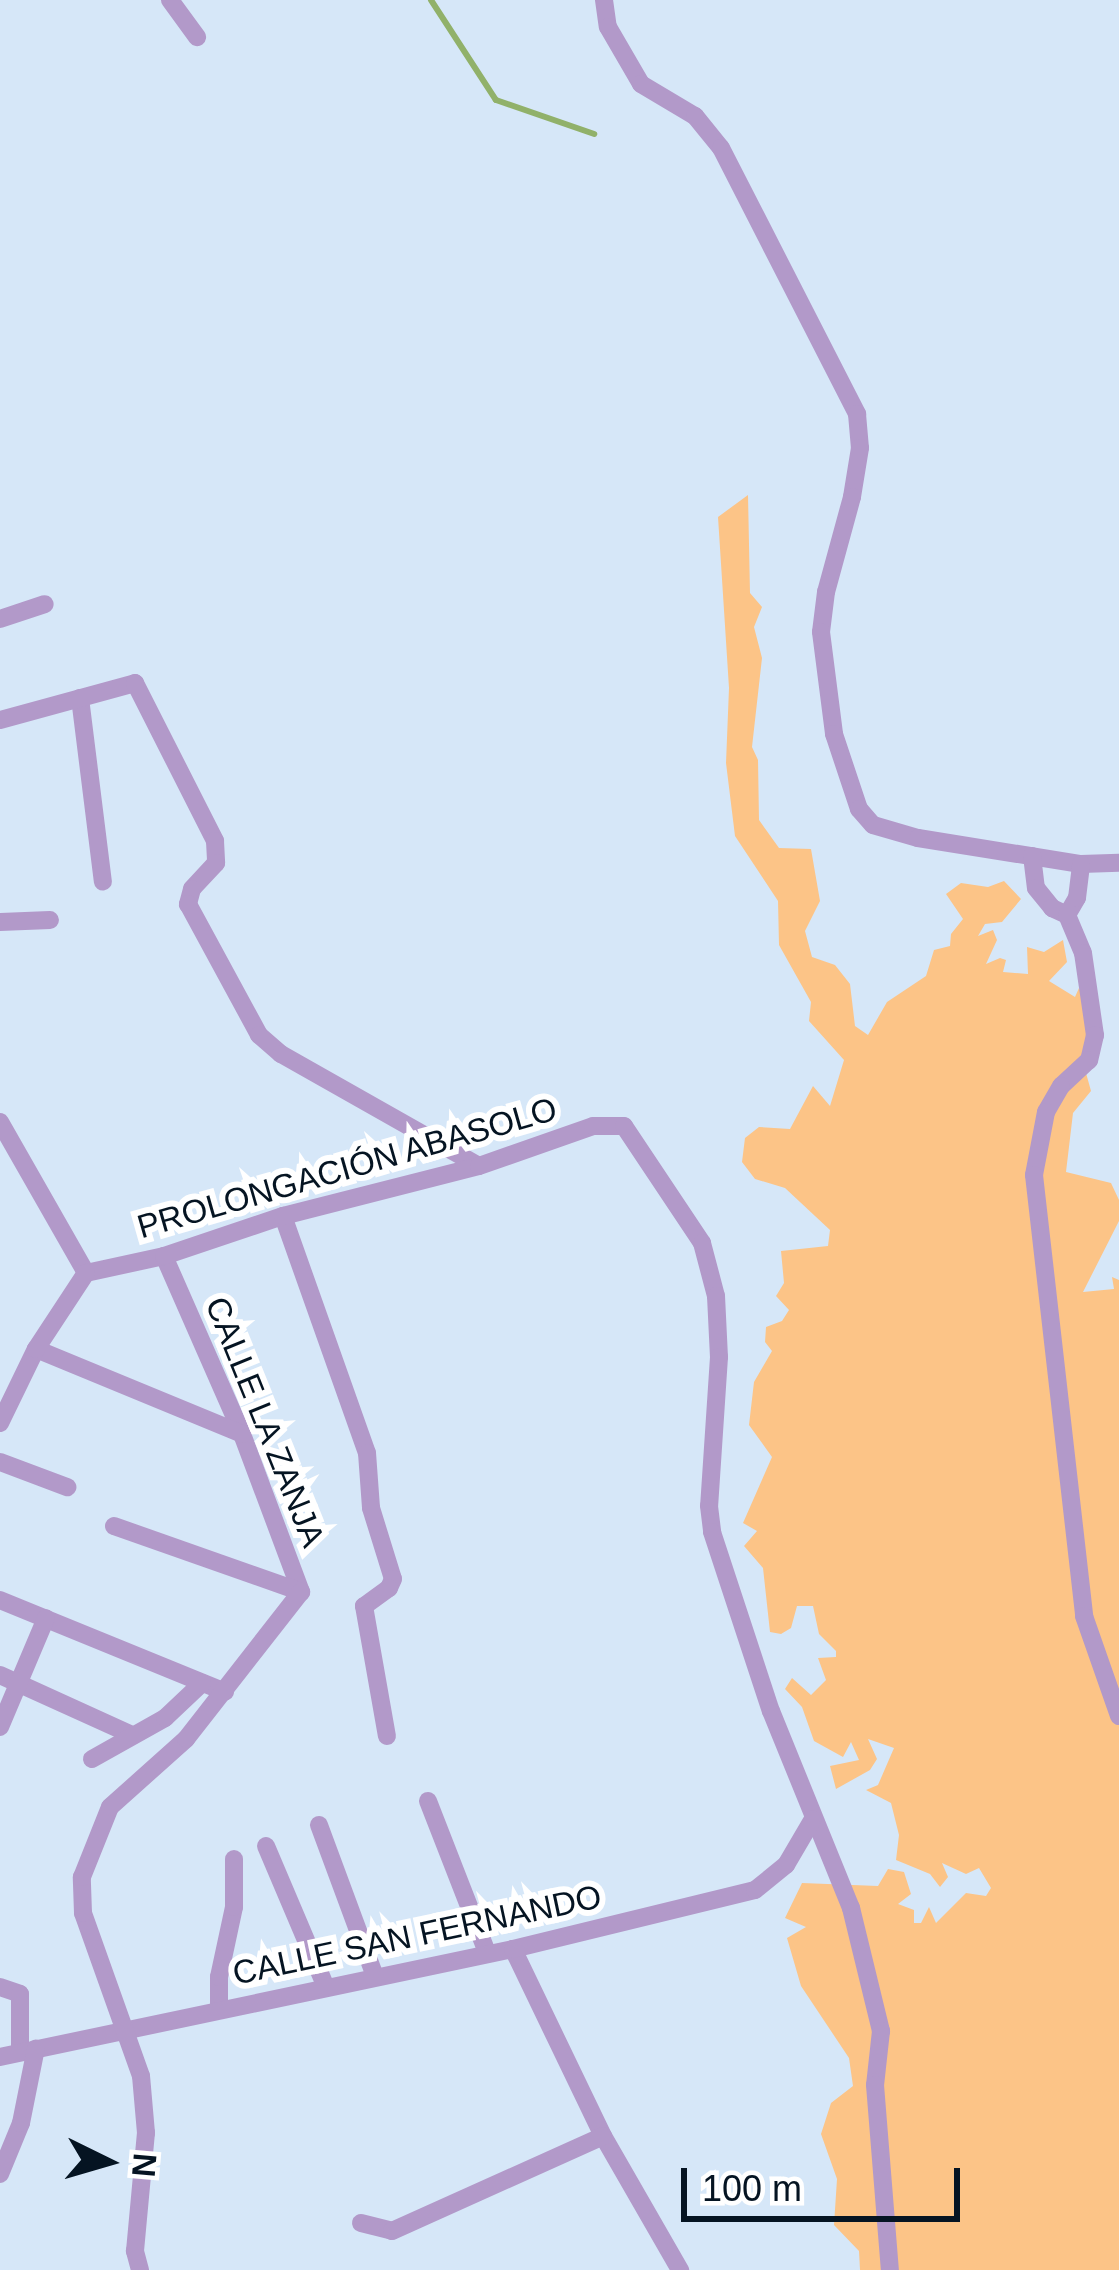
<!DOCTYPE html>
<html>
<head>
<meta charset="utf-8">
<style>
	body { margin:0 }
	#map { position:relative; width:1119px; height:2270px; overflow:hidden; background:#d6e7f8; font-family:Arial,sans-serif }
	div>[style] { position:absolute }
	.green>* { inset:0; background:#fcc487 }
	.stream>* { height:6px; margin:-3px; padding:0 3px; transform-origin:3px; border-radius:3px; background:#91b16a }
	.street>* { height:18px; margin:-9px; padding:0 9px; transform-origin:9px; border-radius:9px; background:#b299c9 }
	span { translate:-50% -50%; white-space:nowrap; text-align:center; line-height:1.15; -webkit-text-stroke:12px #fff; paint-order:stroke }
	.street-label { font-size:33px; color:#051422 }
	.north { position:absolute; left:48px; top:2102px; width:120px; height:120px; -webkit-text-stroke:9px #fff; paint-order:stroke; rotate:95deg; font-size:33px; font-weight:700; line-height:48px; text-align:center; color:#051422 }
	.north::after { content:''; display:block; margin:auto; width:42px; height:54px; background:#051422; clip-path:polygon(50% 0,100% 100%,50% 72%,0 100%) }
	.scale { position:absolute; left:681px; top:2168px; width:279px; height:54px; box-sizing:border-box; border:6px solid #051422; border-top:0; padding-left:15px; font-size:36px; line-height:42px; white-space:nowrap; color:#051422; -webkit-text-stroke:9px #fff; paint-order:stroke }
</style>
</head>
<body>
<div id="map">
	<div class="green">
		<div style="clip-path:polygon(748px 495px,750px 593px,762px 607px,754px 627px,762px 658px,752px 747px,758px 760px,759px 820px,779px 848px,811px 849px,820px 901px,805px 931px,812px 957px,835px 965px,850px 984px,855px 1026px,868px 1035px,887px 1002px,926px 976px,934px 950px,950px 946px,951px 934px,963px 919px,946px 894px,961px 883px,988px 887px,1004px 881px,1021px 899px,1002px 922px,985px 924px,978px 936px,993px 930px,997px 940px,986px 964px,1000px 958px,1006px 960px,1003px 972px,1028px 974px,1027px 947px,1044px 952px,1063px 940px,1067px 962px,1049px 981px,1075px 997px,1079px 988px,1088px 1008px,1086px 1073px,1091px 1091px,1073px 1113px,1066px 1172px,1111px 1183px,1119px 1200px,1119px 1221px,1083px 1292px,1114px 1289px,1112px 1277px,1119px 1280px,1119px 2270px,860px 2270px,859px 2251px,834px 2225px,837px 2179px,821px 2134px,831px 2103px,853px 2086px,849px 2058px,801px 1986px,787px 1938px,806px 1927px,785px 1918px,802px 1883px,878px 1886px,888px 1869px,904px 1872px,911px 1894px,898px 1904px,914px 1910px,914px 1923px,921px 1923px,929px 1907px,936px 1923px,966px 1893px,986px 1896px,991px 1888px,979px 1868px,966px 1874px,942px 1863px,948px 1877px,940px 1887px,930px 1874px,896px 1860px,899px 1835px,891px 1803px,866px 1790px,878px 1785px,894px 1748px,868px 1739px,877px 1759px,870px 1770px,836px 1789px,830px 1766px,859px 1760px,851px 1742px,843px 1757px,814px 1741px,802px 1707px,785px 1689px,792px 1678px,811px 1695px,826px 1680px,818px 1658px,836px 1657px,836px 1651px,819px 1634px,813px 1606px,797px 1606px,791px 1628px,781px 1634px,770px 1632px,763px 1568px,744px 1546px,757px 1531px,743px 1523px,772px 1457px,749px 1425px,754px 1382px,772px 1351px,765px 1342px,766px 1327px,782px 1321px,789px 1310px,776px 1296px,784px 1283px,781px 1251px,828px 1246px,830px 1230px,785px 1188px,755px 1179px,742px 1162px,745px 1138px,759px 1127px,790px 1129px,813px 1086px,830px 1106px,844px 1060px,809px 1021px,811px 1002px,779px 945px,778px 901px,735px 836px,726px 763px,729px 688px,718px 517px)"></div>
	</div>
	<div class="stream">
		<div style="left:431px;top:0;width:119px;rotate:57deg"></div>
		<div style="left:496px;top:100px;width:104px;rotate:19.1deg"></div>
	</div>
	<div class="street">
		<div style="left:170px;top:0;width:46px;rotate:53.9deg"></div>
		<div style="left:604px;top:0;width:27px;rotate:82deg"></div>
		<div style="left:608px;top:27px;width:66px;rotate:59.9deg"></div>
		<div style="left:641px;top:84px;width:63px;rotate:30.7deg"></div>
		<div style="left:695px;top:116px;width:41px;rotate:50.9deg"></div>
		<div style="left:721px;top:148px;width:299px;rotate:62.9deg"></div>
		<div style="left:857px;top:414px;width:34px;rotate:85deg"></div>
		<div style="left:860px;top:448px;width:50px;rotate:99.3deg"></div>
		<div style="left:852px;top:497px;width:98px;rotate:105.3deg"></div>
		<div style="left:826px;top:592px;width:40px;rotate:97.1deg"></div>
		<div style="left:821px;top:632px;width:103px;rotate:82.7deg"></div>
		<div style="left:834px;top:734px;width:79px;rotate:71.6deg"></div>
		<div style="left:859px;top:809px;width:21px;rotate:49deg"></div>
		<div style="left:873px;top:825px;width:47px;rotate:16.1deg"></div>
		<div style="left:918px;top:838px;width:165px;rotate:9.1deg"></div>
		<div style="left:1081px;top:864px;width:38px;rotate:-2deg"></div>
		<div style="left:0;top:619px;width:47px;rotate:-18.4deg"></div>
		<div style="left:80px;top:698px;width:185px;rotate:82.9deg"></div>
		<div style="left:0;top:720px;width:140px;rotate:-15.3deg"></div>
		<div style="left:135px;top:683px;width:177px;rotate:63.1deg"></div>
		<div style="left:215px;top:841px;width:22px;rotate:87deg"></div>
		<div style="left:216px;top:863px;width:35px;rotate:133deg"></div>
		<div style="left:192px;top:889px;width:16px;rotate:105deg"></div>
		<div style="left:188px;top:904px;width:149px;rotate:61.5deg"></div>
		<div style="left:259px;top:1035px;width:29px;rotate:41deg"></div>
		<div style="left:281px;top:1054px;width:227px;rotate:29.5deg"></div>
		<div style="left:1032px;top:856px;width:32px;rotate:83deg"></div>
		<div style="left:1036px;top:888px;width:26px;rotate:51deg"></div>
		<div style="left:1052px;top:908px;width:17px;rotate:25deg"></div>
		<div style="left:1067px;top:915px;width:41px;rotate:67.2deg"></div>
		<div style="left:1083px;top:953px;width:83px;rotate:81.7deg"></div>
		<div style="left:1095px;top:1035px;width:26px;rotate:103deg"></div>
		<div style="left:1089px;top:1060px;width:38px;rotate:137deg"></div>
		<div style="left:1061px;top:1086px;width:30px;rotate:120deg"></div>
		<div style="left:1046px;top:1112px;width:64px;rotate:100.8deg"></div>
		<div style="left:1034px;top:1175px;width:444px;rotate:83.5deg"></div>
		<div style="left:1084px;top:1616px;width:106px;rotate:70.7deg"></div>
		<div style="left:1067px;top:915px;width:20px;rotate:-60deg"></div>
		<div style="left:1077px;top:898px;width:34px;rotate:-83deg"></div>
		<div style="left:0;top:922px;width:50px;rotate:-2.3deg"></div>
		<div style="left:0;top:1122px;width:174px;rotate:60.3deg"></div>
		<div style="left:283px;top:1216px;width:251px;rotate:70.5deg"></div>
		<div style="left:367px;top:1453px;width:55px;rotate:85.8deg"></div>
		<div style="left:371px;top:1508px;width:74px;rotate:72.8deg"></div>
		<div style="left:393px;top:1579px;width:10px;rotate:114deg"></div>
		<div style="left:389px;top:1588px;width:31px;rotate:144deg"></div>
		<div style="left:364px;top:1606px;width:132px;rotate:80deg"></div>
		<div style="left:164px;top:1256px;width:194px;rotate:66.3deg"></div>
		<div style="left:242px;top:1434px;width:169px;rotate:69.5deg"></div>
		<div style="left:86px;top:1273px;width:80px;rotate:-12.3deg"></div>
		<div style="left:164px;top:1256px;width:126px;rotate:-18.6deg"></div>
		<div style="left:283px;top:1216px;width:202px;rotate:-14.3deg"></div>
		<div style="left:479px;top:1166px;width:121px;rotate:-19.3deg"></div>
		<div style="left:593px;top:1126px;width:31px"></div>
		<div style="left:624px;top:1126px;width:141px;rotate:56.3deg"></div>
		<div style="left:702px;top:1243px;width:55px;rotate:75.2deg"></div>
		<div style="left:716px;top:1296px;width:61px;rotate:87.2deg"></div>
		<div style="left:719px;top:1357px;width:149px;rotate:93.8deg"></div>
		<div style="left:709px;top:1506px;width:26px;rotate:83deg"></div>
		<div style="left:712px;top:1532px;width:188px;rotate:71.8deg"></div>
		<div style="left:771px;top:1711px;width:213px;rotate:67.9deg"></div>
		<div style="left:851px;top:1908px;width:127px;rotate:76.3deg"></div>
		<div style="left:881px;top:2031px;width:54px;rotate:96.3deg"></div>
		<div style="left:875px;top:2085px;width:186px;rotate:85.4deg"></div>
		<div style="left:36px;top:1349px;width:223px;rotate:22.4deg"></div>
		<div style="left:0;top:1423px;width:82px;rotate:-64.1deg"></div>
		<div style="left:36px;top:1349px;width:91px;rotate:-56.7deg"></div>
		<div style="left:0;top:1462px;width:72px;rotate:20.5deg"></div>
		<div style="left:114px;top:1526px;width:198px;rotate:19.4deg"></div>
		<div style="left:0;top:1600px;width:243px;rotate:22.2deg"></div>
		<div style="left:0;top:1675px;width:143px;rotate:24.4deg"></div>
		<div style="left:0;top:1727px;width:118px;rotate:-67.1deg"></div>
		<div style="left:92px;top:1759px;width:84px;rotate:-29.3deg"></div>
		<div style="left:165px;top:1718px;width:51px;rotate:-43.4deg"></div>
		<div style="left:428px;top:1801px;width:162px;rotate:68.7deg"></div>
		<div style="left:319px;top:1825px;width:161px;rotate:69.7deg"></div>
		<div style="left:266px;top:1846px;width:151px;rotate:67deg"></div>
		<div style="left:513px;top:1949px;width:208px;rotate:64.3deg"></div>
		<div style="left:603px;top:2136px;width:155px;rotate:60.1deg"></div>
		<div style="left:0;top:1987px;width:21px;rotate:19deg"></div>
		<div style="left:20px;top:1994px;width:58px;rotate:90deg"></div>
		<div style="left:219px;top:2006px;width:29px;rotate:-90deg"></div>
		<div style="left:219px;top:1977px;width:72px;rotate:-77.9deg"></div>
		<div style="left:234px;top:1907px;width:48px;rotate:-90deg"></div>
		<div style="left:0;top:2057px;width:524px;rotate:-11.89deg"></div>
		<div style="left:513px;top:1949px;width:249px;rotate:-13.7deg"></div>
		<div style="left:755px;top:1890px;width:40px;rotate:-39deg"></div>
		<div style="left:786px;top:1865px;width:53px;rotate:-59.6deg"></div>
		<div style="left:0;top:2174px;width:55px;rotate:-67.6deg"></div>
		<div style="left:21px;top:2123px;width:76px;rotate:-78.7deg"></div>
		<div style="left:361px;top:2223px;width:32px;rotate:14deg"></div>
		<div style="left:392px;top:2231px;width:231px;rotate:-24.2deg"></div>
		<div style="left:140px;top:2270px;width:20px;rotate:-105deg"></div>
		<div style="left:135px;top:2251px;width:119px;rotate:-84.7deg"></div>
		<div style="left:146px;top:2133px;width:57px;rotate:-95deg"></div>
		<div style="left:141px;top:2076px;width:173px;rotate:-109.6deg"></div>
		<div style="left:83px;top:1913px;width:36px;rotate:-92deg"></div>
		<div style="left:82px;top:1877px;width:75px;rotate:-68.2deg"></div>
		<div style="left:110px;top:1807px;width:102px;rotate:-41.8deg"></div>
		<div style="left:186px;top:1739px;width:187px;rotate:-52deg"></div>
	</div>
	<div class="street-label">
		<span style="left:347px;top:1168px;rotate:-16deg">PROLONGACIÓN ABASOLO</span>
		<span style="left:265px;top:1422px;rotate:68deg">CALLE LA ZANJA</span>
		<span style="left:417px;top:1935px;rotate:-12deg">CALLE SAN FERNANDO</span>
	</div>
	<div class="north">N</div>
	<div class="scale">100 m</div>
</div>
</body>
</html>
